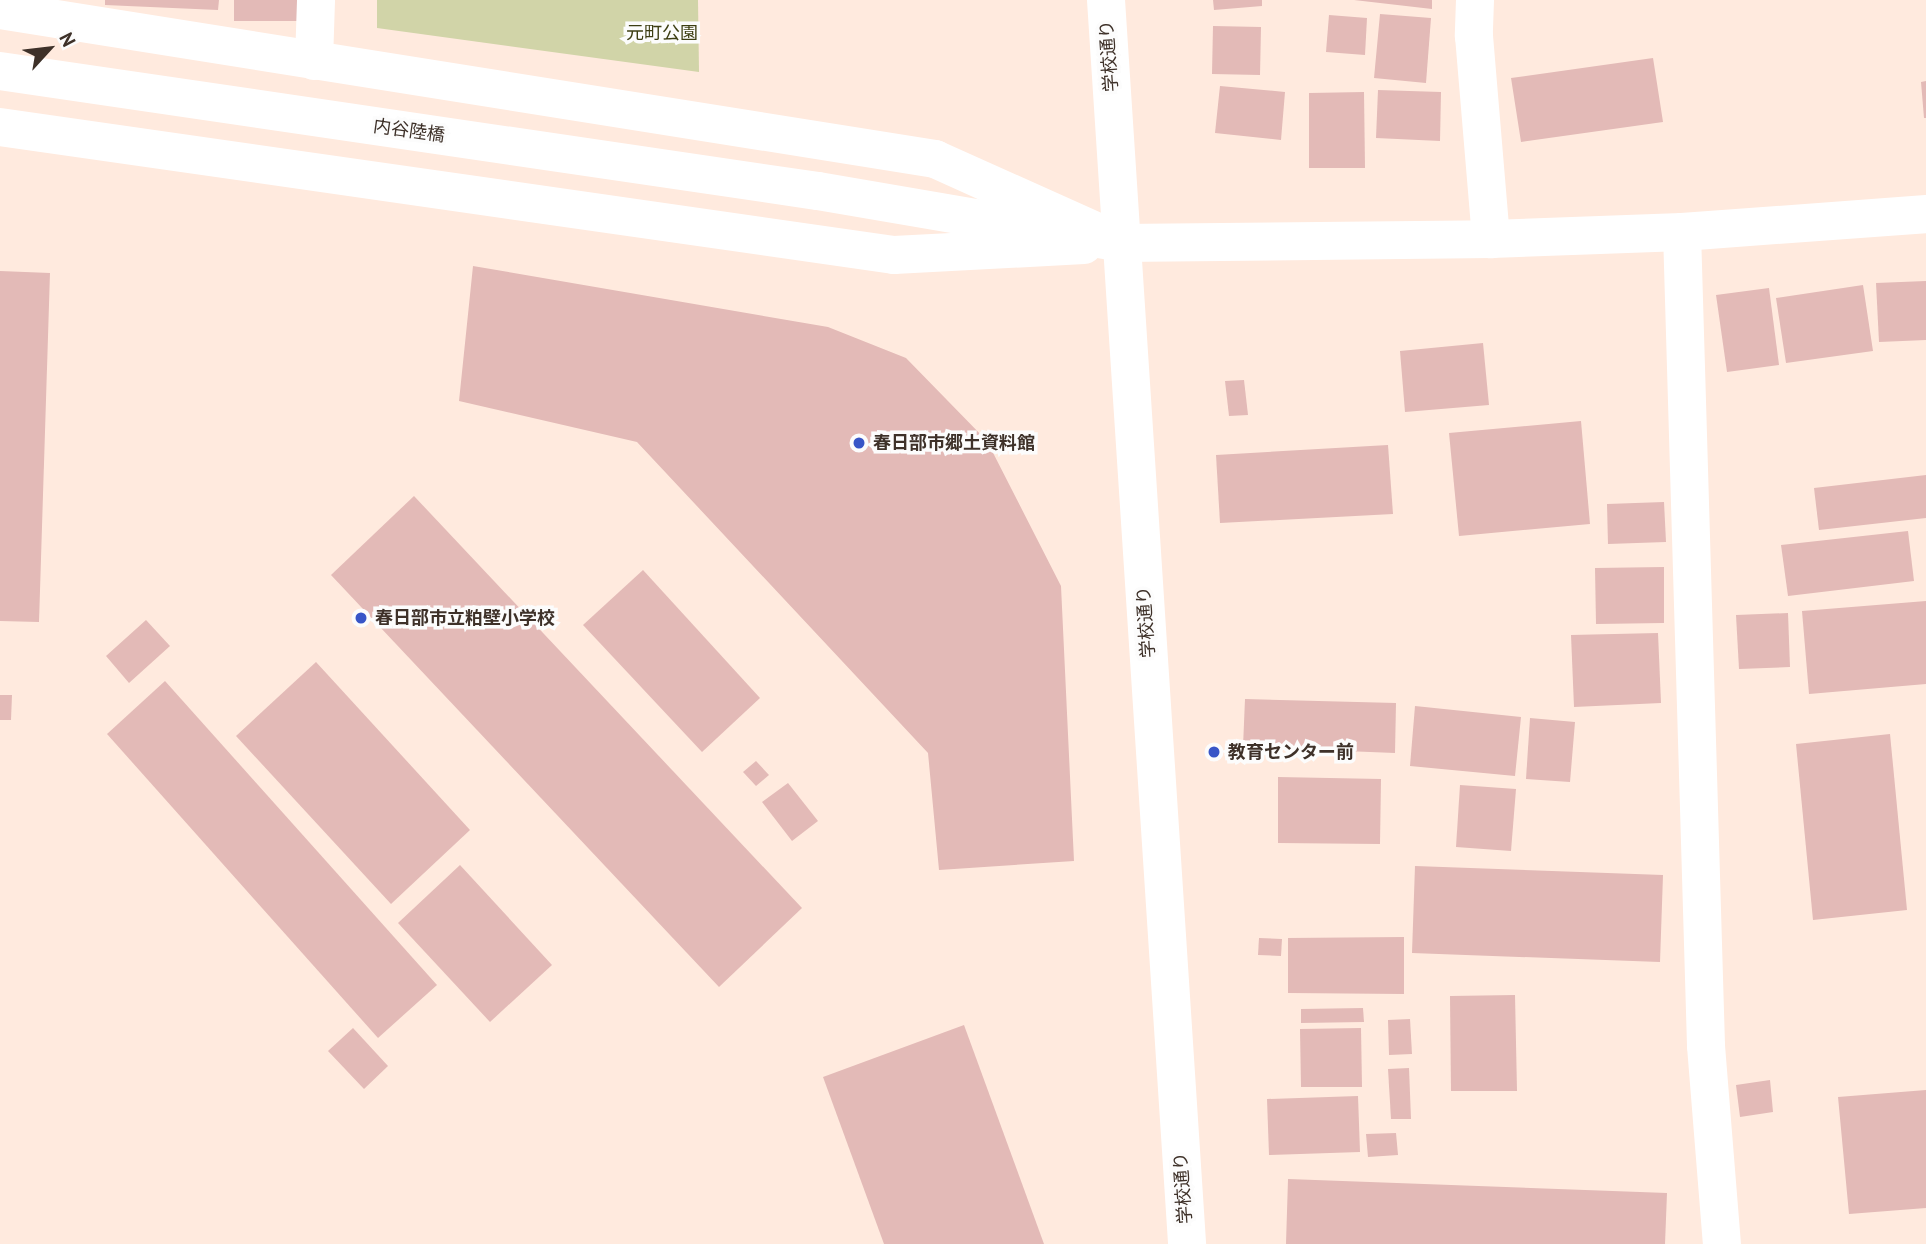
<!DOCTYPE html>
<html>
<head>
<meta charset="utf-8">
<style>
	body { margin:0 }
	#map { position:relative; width:1926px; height:1244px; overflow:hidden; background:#ffeade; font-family:"PT Sans","Noto Sans JP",sans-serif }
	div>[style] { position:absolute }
	.green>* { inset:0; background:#d1d4a8 }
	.building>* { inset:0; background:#e3bab7 }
	.street>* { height:38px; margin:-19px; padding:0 19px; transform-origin:19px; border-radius:19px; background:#fff }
	.secondary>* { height:38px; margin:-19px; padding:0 19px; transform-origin:19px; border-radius:19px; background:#fff }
	.dots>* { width:19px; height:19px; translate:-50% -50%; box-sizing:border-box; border:4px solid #fcfcfc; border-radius:50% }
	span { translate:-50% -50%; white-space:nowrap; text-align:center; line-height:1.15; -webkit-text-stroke:7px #fcfcfc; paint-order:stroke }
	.park-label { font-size:18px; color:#3d3e13 }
	.street-label { font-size:18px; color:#3e3129 }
	.poi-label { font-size:18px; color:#3e3129; font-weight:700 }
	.left { translate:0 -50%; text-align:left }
	.north { position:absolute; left:14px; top:14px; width:70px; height:70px; -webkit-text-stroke:5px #fcfcfc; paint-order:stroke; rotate:63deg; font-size:19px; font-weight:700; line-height:28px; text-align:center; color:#3e3129 }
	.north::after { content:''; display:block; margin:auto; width:24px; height:32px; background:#3e3129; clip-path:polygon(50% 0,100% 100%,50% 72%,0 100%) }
</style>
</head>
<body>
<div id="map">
	<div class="green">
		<div style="clip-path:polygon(377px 0,698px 0,699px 72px,377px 28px)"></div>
	</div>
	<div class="building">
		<div style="clip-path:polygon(105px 0,219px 0,218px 10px,105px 5px)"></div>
		<div style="clip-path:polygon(234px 0,301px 0,301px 21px,234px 21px)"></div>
		<div style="clip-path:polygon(1213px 0,1262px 0,1262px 6px,1214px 10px)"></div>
		<div style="clip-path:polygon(1354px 0,1432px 0,1432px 9px)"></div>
		<div style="clip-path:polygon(1380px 14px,1431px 18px,1426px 83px,1374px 78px)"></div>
		<div style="clip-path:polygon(1329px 15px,1367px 18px,1365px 55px,1326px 52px)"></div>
		<div style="clip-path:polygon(1213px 26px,1261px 27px,1260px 75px,1212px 74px)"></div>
		<div style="clip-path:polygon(1653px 58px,1663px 122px,1521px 142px,1511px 78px)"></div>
		<div style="clip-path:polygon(1926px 81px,1926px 118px,1924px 118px,1921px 82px)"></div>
		<div style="clip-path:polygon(1220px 86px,1285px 92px,1281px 140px,1215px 133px)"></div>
		<div style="clip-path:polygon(1378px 90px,1441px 92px,1440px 141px,1376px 138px)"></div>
		<div style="clip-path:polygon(1364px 92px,1365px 168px,1309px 168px,1309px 93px)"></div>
		<div style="clip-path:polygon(473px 266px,828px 327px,906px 358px,987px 441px,1061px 586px,1074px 861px,939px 870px,928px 753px,637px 442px,459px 401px)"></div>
		<div style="clip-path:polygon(0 271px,50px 273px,39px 622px,0 621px)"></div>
		<div style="clip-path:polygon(1926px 281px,1926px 340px,1879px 342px,1876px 283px)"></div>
		<div style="clip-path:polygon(1863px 285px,1873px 351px,1786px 363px,1776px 298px)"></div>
		<div style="clip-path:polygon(1769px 288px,1779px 365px,1727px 372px,1716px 295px)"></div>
		<div style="clip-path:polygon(1483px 343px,1489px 405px,1405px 412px,1400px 351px)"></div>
		<div style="clip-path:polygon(1244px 380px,1248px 415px,1229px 416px,1225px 381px)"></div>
		<div style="clip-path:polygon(1581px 421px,1590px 524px,1459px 536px,1449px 433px)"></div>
		<div style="clip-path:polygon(1388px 445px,1393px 514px,1220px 523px,1216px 455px)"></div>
		<div style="clip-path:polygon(1926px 475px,1926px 518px,1819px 530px,1814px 488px)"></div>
		<div style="clip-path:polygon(414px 496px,802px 908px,719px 987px,331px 575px)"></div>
		<div style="clip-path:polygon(1664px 502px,1666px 542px,1608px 544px,1607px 504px)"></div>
		<div style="clip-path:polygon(1908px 531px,1914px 581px,1788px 596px,1781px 545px)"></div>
		<div style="clip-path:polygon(1664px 567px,1664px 623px,1596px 624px,1595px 568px)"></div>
		<div style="clip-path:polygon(643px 570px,760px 698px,702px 752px,583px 625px)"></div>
		<div style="clip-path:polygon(1926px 601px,1926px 684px,1809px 694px,1802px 611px)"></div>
		<div style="clip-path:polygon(1788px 613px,1790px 667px,1739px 669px,1736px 615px)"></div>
		<div style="clip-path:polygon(146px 620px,170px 646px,129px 683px,106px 656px)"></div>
		<div style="clip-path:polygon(1658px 633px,1661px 703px,1574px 707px,1571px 635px)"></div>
		<div style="clip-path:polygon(316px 662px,470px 830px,391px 904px,236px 736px)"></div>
		<div style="clip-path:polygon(165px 681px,437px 985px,378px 1038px,107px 734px)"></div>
		<div style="clip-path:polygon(0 695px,12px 695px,11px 720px,0 720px)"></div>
		<div style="clip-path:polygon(1245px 699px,1396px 703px,1395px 753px,1243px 747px)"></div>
		<div style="clip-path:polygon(1415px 706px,1521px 717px,1515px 776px,1410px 766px)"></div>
		<div style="clip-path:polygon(1530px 718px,1575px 722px,1570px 782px,1526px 779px)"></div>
		<div style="clip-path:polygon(1890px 734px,1907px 910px,1813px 920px,1796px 744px)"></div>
		<div style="clip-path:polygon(756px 761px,769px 775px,756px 786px,743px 772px)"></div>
		<div style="clip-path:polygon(1278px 777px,1381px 779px,1380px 844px,1278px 843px)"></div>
		<div style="clip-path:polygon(788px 783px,818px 821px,792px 841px,762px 802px)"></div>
		<div style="clip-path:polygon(1460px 785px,1516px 789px,1511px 851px,1456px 847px)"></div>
		<div style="clip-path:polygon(460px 865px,552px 965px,490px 1022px,398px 923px)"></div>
		<div style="clip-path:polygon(1415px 866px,1663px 875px,1660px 962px,1412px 953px)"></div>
		<div style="clip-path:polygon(1404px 937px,1404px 994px,1288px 993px,1288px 938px)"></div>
		<div style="clip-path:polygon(1259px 938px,1282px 939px,1281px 956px,1258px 955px)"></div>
		<div style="clip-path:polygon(1515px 995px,1517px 1091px,1451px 1091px,1450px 996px)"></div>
		<div style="clip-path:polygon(1363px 1008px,1364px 1022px,1301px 1023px,1301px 1009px)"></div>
		<div style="clip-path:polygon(1410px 1019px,1412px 1054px,1389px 1055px,1388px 1020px)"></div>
		<div style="clip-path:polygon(964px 1025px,1044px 1244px,884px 1244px,823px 1077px)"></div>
		<div style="clip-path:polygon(353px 1028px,388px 1066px,364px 1089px,328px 1051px)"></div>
		<div style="clip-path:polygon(1361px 1028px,1362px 1087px,1301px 1087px,1300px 1029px)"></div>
		<div style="clip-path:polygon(1409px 1068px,1411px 1119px,1391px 1119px,1388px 1069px)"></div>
		<div style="clip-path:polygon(1770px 1080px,1773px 1112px,1740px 1117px,1736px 1085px)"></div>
		<div style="clip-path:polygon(1926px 1090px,1926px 1208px,1849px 1214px,1838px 1097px)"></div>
		<div style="clip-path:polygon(1358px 1096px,1360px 1152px,1269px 1155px,1267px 1099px)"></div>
		<div style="clip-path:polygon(1396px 1133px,1398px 1155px,1368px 1157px,1366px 1134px)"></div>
		<div style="clip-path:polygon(1288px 1179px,1667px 1193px,1665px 1244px,1286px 1244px)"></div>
	</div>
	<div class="street">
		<div style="left:1475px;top:0;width:36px;rotate:92deg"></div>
		<div style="left:1474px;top:36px;width:204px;rotate:85.2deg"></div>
		<div style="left:0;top:10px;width:947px;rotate:9.05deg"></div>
		<div style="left:935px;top:159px;width:181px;rotate:24.2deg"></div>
		<div style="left:314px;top:61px;width:61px;rotate:-88.1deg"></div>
		<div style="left:0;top:127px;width:903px;rotate:8.15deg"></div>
		<div style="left:894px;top:255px;width:190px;rotate:-3deg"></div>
		<div style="left:1682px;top:232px;width:814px;rotate:88.31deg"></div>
		<div style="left:1706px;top:1046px;width:199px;rotate:85.4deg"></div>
	</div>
	<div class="secondary">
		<div style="left:1106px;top:0;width:1247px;rotate:86.27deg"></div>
		<div style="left:0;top:71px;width:827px;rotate:8.35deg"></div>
		<div style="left:818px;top:191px;width:307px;rotate:9.7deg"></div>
		<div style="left:1121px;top:243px;width:370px;rotate:-0.6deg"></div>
		<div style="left:1491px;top:239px;width:191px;rotate:-2.1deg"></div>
		<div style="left:1682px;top:232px;width:245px;rotate:-4.2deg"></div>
	</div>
	<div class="dots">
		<div style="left:859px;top:443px;background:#3855c7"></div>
		<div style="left:361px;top:618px;background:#3855c7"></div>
		<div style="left:1214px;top:752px;background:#3855c7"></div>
	</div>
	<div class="park-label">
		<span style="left:662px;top:33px">元町公園</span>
	</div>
	<div class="street-label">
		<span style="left:1109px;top:56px;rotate:-94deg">学校通り</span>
		<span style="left:409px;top:131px;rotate:8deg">内谷陸橋</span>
		<span style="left:1146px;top:622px;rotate:-94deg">学校通り</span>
		<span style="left:1183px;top:1188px;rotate:-94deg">学校通り</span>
	</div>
	<div class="poi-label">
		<span class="left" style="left:873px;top:443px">春日部市郷土資料館</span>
		<span class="left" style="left:375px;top:618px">春日部市立粕壁小学校</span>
		<span class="left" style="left:1228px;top:752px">教育センター前</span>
	</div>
	<div class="north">N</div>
</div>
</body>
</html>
